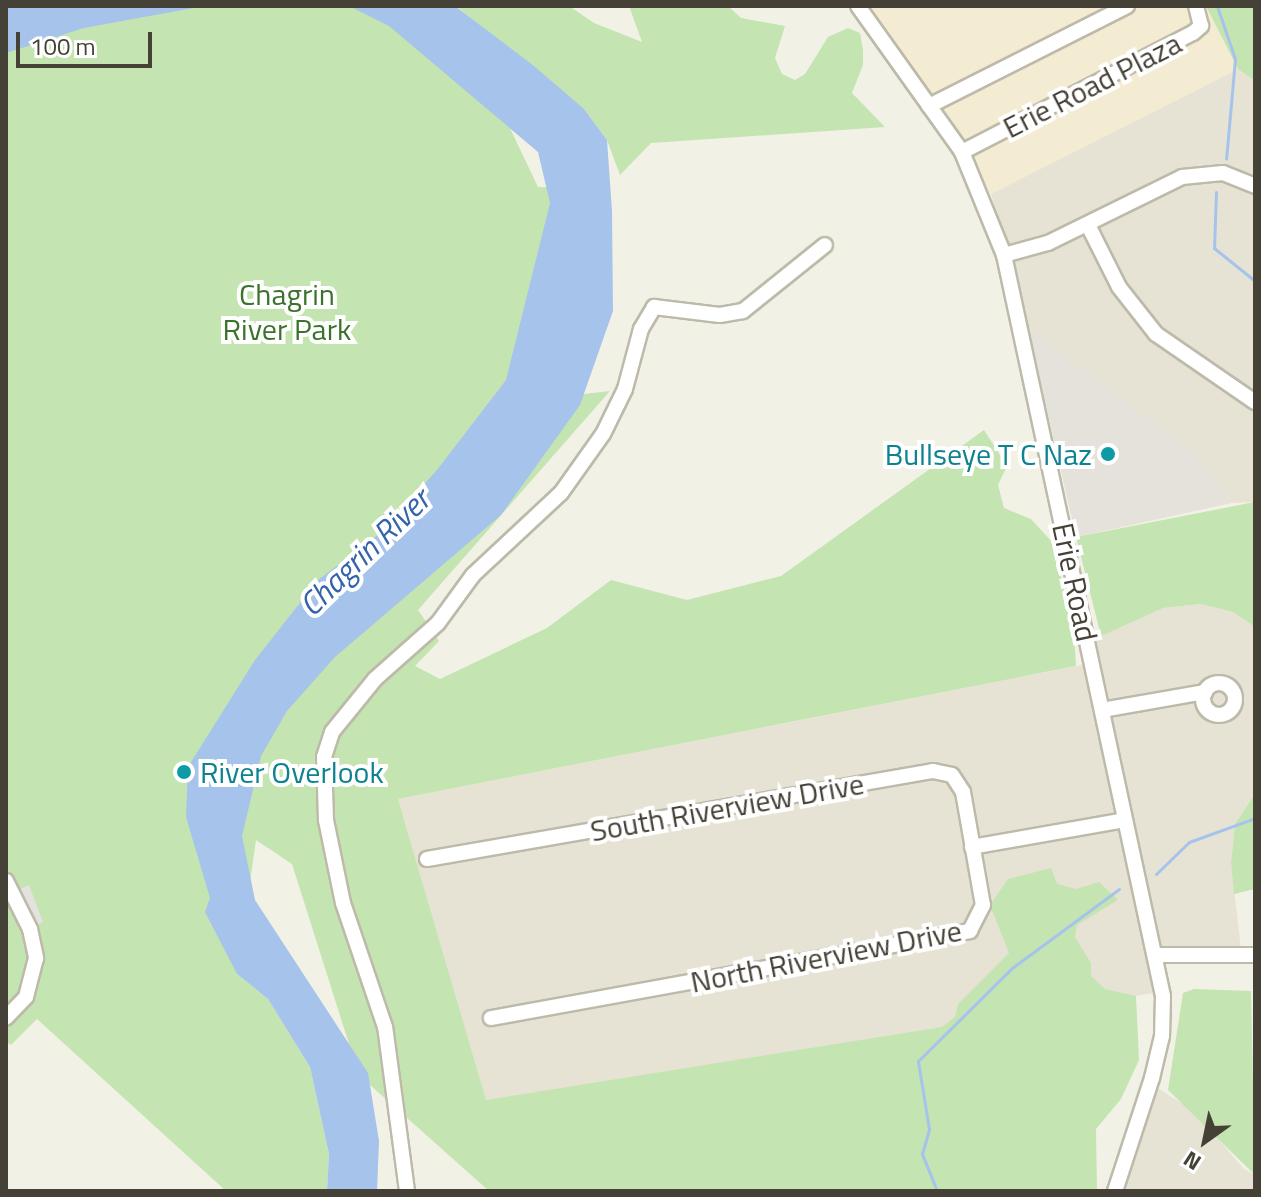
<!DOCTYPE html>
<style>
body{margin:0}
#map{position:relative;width:1261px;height:1197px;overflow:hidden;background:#f2f1e6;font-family:"Titillium Web",sans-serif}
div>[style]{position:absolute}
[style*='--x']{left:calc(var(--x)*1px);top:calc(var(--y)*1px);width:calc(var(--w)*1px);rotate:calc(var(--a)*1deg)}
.residential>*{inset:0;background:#e6e3d5}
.commercial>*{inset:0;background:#f3ebd2}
.industrial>*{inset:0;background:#e4e2db}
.green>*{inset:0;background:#c4e4b1}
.parking>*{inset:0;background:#e3e2de}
.water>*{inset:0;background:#a6c3ec}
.stream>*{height:3px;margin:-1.5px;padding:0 1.5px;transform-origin:1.5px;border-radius:1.5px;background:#a6c3ec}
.roads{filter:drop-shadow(2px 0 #bdbaa9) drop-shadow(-2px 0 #bdbaa9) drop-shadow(0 2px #bdbaa9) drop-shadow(0 -2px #bdbaa9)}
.minor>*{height:14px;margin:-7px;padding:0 7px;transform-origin:7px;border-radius:7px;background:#fff}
.minor>.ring{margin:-7px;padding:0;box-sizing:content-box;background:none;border:14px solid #fff;border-radius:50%}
.dots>*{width:22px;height:22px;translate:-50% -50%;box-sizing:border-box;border:4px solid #fff;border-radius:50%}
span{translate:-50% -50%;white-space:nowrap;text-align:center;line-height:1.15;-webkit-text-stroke:8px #fff;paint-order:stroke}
.street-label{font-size:30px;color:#454136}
.park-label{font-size:30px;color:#3b732c}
.culture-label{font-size:30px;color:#0d838f}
.right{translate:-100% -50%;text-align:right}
.left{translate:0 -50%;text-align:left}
.water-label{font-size:32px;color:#3564aa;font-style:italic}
.frame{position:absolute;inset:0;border:8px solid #454136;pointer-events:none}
.north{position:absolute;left:1165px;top:1101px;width:80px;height:80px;-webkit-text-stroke:6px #fff;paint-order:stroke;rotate:213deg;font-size:22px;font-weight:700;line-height:32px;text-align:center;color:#454136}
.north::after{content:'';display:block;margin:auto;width:28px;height:36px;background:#454136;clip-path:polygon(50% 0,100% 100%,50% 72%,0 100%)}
.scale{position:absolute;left:16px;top:32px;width:136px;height:36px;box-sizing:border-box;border:4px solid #454136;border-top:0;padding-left:10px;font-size:24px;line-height:28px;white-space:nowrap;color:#454136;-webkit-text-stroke:6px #fff;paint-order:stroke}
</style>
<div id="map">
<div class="residential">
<i style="clip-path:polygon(1238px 69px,1255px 81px,1255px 502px,1232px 503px,1194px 453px,1029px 330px,991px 194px)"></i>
<i style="clip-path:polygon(1202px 604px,1233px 612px,1255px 627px,1255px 794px,1235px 824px,1231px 863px,1241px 949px,1159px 951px,1089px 640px,1163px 608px)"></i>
<i style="clip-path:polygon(1092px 663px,1154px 993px,486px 1101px,398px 799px)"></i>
<i style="clip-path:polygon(1156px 1087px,1194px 1111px,1244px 1169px,1255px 1175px,1255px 1191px,1121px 1191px)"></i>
</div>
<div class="commercial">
<i style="clip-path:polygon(865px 6px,1206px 6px,1238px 69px,991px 194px)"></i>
</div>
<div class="industrial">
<i style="clip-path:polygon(1029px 330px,1194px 453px,1232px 503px,1076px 537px)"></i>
</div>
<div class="green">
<i style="clip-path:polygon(65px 6px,416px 6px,480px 65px,538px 187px,588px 189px,557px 397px,610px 391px,418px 610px,439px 641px,415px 666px,440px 679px,547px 628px,611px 580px,687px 600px,781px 576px,984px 430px,1007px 466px,998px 485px,1004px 508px,1031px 519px,1053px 543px,1074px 631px,1076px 666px,398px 799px,486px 1100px,942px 1027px,955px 1017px,958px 1004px,1009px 953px,990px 905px,1008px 879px,1051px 868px,1057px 884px,1076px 889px,1099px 882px,1118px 900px,1077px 925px,1075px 937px,1091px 963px,1091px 976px,1105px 989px,1136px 996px,1139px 1060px,1121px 1099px,1096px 1129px,1097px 1191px,489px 1191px,370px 1085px,349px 1044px,292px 864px,256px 840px,237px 974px,268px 999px,310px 1067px,329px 1154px,327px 1191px,226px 1191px,37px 1019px,11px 1045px,6px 1042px,6px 22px)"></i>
<i style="clip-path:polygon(456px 6px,569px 6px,594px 23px,642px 42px,629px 6px,728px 6px,741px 18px,785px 26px,775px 58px,782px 74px,795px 80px,805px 74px,828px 37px,848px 28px,860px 33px,863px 50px,863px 65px,852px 93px,885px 127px,651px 143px,620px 175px,607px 140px,584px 109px)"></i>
<i style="clip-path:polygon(1206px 6px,1255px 6px,1255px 81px,1238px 69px)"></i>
<i style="clip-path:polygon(1255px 502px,1255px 627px,1233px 612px,1201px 604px,1163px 608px,1101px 636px,1076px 537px)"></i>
<i style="clip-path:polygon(1255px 794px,1255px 889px,1234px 894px,1231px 863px,1235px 824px)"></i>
<i style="clip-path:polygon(1194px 989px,1251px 991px,1255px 1175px,1168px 1090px,1183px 993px)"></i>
</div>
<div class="parking">
<i style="clip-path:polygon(29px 885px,43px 922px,30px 929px,13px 892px)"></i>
</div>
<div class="water">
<i style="clip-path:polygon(6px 6px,204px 6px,84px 28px,6px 53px)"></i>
<i style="clip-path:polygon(349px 6px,455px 6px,534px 66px,584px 109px,607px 140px,612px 211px,613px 311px,580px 405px,501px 515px,335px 657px,287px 711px,261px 756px,242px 836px,255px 900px,368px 1073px,379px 1141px,377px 1191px,327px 1191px,329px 1154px,310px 1067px,268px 999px,237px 974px,205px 912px,210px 898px,186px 817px,188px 767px,255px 660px,318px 580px,379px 534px,437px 470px,506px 380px,550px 203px,538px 152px,389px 26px)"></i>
</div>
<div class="stream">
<i style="--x:1217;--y:6;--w:56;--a:71.2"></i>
<i style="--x:1235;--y:59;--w:100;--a:95.1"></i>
<i style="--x:1216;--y:192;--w:56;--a:92"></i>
<i style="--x:1214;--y:248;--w:53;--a:38.8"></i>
<i style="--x:1156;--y:874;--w:46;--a:-44.1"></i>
<i style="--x:1189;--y:842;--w:70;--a:-20"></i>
<i style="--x:937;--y:1191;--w:40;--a:-112"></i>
<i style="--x:922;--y:1154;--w:26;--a:-74"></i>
<i style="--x:929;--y:1129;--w:69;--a:-99.2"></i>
<i style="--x:918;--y:1061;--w:132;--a:-44.7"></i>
<i style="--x:1012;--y:968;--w:133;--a:-36.4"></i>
</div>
<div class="roads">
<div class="minor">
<i style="--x:858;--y:6;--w:179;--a:54.5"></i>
<i style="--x:962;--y:152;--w:111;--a:67.8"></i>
<i style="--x:1004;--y:255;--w:758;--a:77.89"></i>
<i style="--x:1163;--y:996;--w:40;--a:91.4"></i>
<i style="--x:1162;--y:1036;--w:43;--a:103.4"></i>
<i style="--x:1152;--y:1078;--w:119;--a:108.1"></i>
<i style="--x:929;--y:106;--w:222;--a:-26.8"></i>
<i style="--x:962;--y:152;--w:260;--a:-27.3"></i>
<i style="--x:1193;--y:33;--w:11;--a:-41"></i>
<i style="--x:1201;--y:26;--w:21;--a:-104"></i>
<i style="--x:1088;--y:225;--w:69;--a:63.4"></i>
<i style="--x:1119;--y:287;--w:60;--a:51.8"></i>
<i style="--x:1156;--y:334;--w:120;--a:34.5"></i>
<i style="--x:1004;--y:255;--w:46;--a:-15.3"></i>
<i style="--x:1048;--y:243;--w:149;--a:-26.2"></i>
<i style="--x:1182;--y:177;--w:41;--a:-5.6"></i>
<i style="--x:1223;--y:173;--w:35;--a:22"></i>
<i class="ring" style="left:1203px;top:683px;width:18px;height:18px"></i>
<i style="--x:1102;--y:710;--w:105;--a:-9.9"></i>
<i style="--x:972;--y:847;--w:155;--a:-10"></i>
<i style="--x:427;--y:859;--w:514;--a:-9.87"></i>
<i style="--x:933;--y:771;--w:19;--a:12"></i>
<i style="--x:952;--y:775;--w:20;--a:57"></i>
<i style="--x:963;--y:792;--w:115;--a:80"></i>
<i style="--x:983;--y:905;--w:29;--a:117"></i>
<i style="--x:970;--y:931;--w:487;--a:169.7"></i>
<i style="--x:6;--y:881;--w:54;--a:63.4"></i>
<i style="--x:30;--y:929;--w:30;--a:78"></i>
<i style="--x:36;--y:958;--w:40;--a:104.4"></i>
<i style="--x:26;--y:997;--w:29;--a:134"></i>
<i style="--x:1155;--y:955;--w:100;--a:0"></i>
<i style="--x:407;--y:1191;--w:165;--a:-97.6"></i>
<i style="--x:385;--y:1027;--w:131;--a:-108.7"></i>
<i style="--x:343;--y:903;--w:85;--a:-101.6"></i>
<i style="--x:326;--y:820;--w:63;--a:-91.8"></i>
<i style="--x:324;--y:757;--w:26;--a:-72"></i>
<i style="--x:332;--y:732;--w:68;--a:-50.9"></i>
<i style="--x:375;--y:679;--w:84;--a:-41.6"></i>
<i style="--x:438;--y:623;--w:59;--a:-53.9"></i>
<i style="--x:473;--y:575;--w:120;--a:-43"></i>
<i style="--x:561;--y:493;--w:72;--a:-54.6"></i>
<i style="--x:603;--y:434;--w:50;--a:-63.9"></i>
<i style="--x:625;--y:389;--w:62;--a:-75.1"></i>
<i style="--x:641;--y:329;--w:26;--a:-59"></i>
<i style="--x:654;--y:307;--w:66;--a:6.9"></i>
<i style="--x:720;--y:315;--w:23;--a:-10"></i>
<i style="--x:743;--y:311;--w:105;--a:-38.8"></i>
</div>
</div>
<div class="dots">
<i style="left:1108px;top:454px;background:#0f9aa8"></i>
<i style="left:184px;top:772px;background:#0f9aa8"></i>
</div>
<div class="street-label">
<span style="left:1092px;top:85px;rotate:-27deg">Erie Road Plaza</span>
<span style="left:1075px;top:582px;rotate:78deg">Erie Road</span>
<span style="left:727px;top:807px;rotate:-10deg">South Riverview Drive</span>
<span style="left:826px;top:956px;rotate:-11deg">North Riverview Drive</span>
</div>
<div class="park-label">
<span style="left:287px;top:311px">Chagrin<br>River Park</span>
</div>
<div class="culture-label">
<span class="right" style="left:1092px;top:454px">Bullseye T C Naz</span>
<span class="left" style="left:200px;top:772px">River Overlook</span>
</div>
<div class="water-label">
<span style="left:364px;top:552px;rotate:-44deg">Chagrin River</span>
</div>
<div class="frame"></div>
<div class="north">N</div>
<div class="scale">100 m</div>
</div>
